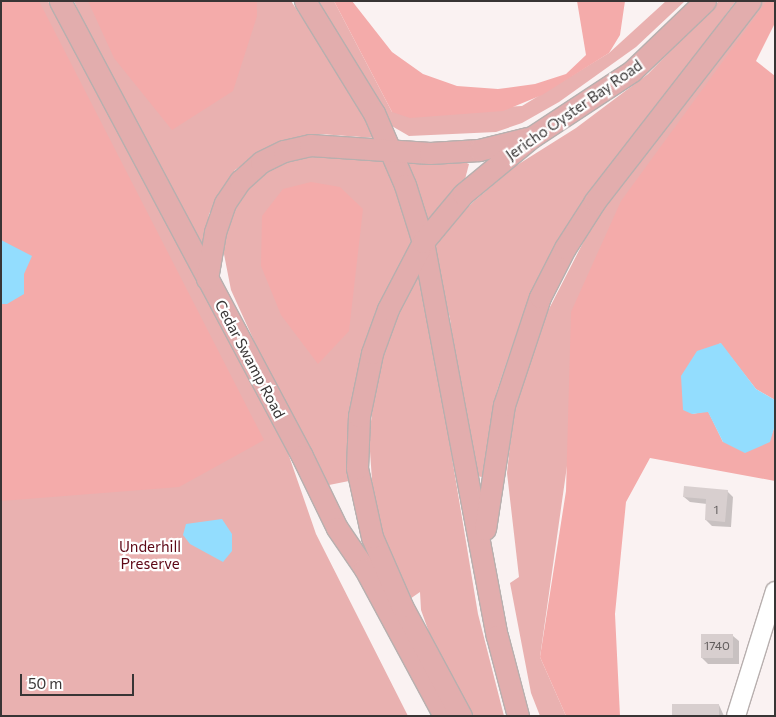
<!DOCTYPE html>
<style>
body{margin:0}
#map{position:relative;width:776px;height:717px;overflow:hidden;background:#faf2f2;font-family:Commissioner,sans-serif}
div>[style]{position:absolute}
[style*='--x']{left:calc(var(--x)*1px);top:calc(var(--y)*1px);width:calc(var(--w)*1px);rotate:calc(var(--a)*1deg)}
.green>*{inset:0;background:#e9b1b0}
.forest>*{inset:0;background:#f4abaa}
.water>*{inset:0;background:#93ddfe}
.shadow>*{inset:0;background:#0003}
.building>*{inset:0;background:#d8cfcf}
.roads{filter:drop-shadow(1px 0 #b7afae) drop-shadow(-1px 0 #b7afae) drop-shadow(0 1px #b7afae) drop-shadow(0 -1px #b7afae)}
.minor>*{height:18px;margin:-9px;padding:0 9px;transform-origin:9px;border-radius:9px;background:#fff}
.major>*{height:21px;margin:-10.5px;padding:0 10.5px;transform-origin:10.5px;border-radius:10.5px;background:#e2adad}
span{translate:-50% -50%;white-space:nowrap;text-align:center;line-height:1.15;-webkit-text-stroke:4.5px #fff;paint-order:stroke}
.number-label{font-size:12px;color:#605c5c}
.number-label span{-webkit-text-stroke-width:0}
.street-label{font-size:15px;color:#383535}
.park-label{font-size:15px;color:#5e0816}
.frame{position:absolute;inset:0;border:2px solid #383535;pointer-events:none}
.scale{position:absolute;left:20px;top:674px;width:114px;height:22px;box-sizing:border-box;border:2px solid #383535;border-top:0;padding-left:6px;font-size:15px;line-height:18px;white-space:nowrap;color:#383535;-webkit-text-stroke:4px #fff;paint-order:stroke}
</style>
<div id="map">
<div class="green">
<i style="clip-path:polygon(6px 1px,48px 1px,288px 453px,316px 534px,408px 716px,1px 716px,1px 3px)"></i>
<i style="clip-path:polygon(74px 1px,291px 1px,340px 75px,375px 138px,320px 134px,274px 144px,235px 170px,209px 214px,206px 247px,201px 247px,98px 56px)"></i>
<i style="clip-path:polygon(309px 1px,334px 1px,392px 112px,522px 106px,609px 53px,666px 1px,685px 1px,636px 47px,559px 102px,522px 123px,496px 132px,409px 136px,385px 122px)"></i>
<i style="clip-path:polygon(719px 1px,736px 1px,558px 239px,522px 317px,497px 391px,482px 477px,476px 476px,462px 408px,450px 319px,432px 245px,473px 202px,514px 167px,576px 128px,648px 74px)"></i>
<i style="clip-path:polygon(758px 1px,769px 1px,567px 466px,540px 657px,566px 716px,540px 716px,531px 693px,510px 583px,519px 577px,507px 473px,513px 415px,533px 340px,605px 200px)"></i>
<i style="clip-path:polygon(317px 153px,385px 158px,414px 243px,376px 311px,358px 371px,349px 481px,329px 485px,269px 374px,231px 290px,223px 249px,230px 211px,253px 179px,284px 158px)"></i>
<i style="clip-path:polygon(406px 160px,460px 160px,469px 164px,463px 187px,427px 224px)"></i>
<i style="clip-path:polygon(415px 274px,422px 277px,478px 614px,504px 716px,470px 716px,440px 663px,421px 610px,420px 592px,407px 601px,390px 566px,374px 509px,369px 437px,378px 366px,397px 312px)"></i>
</div>
<div class="forest">
<i style="clip-path:polygon(1px 1px,39px 1px,264px 440px,179px 487px,1px 501px,1px 304px,7px 304px,24px 294px,24px 274px,32px 256px,1px 240px)"></i>
<i style="clip-path:polygon(88px 1px,257px 1px,257px 16px,233px 91px,172px 130px,114px 58px)"></i>
<i style="clip-path:polygon(334px 1px,352px 1px,392px 52px,423px 74px,457px 86px,498px 89px,535px 84px,566px 74px,586px 55px,577px 1px,625px 1px,620px 35px,609px 53px,542px 95px,503px 111px,410px 118px,392px 112px)"></i>
<i style="clip-path:polygon(767px 1px,775px 1px,775px 23px,756px 61px,775px 76px,775px 400px,756px 389px,720px 343px,692px 414px,708px 411px,723px 442px,769px 442px,775px 425px,775px 481px,650px 458px,626px 502px,615px 614px,620px 716px,566px 716px,540px 657px,566px 491px,571px 312px,621px 201px)"></i>
<i style="clip-path:polygon(311px 182px,340px 187px,363px 209px,349px 331px,318px 364px,281px 315px,261px 266px,262px 216px,283px 189px)"></i>
</div>
<div class="water">
<i style="clip-path:polygon(1px 240px,32px 256px,24px 274px,24px 294px,7px 304px,1px 304px)"></i>
<i style="clip-path:polygon(721px 343px,756px 389px,775px 400px,775px 425px,770px 442px,745px 453px,723px 442px,708px 412px,692px 414px,683px 410px,681px 376px,697px 351px)"></i>
<i style="clip-path:polygon(222px 519px,232px 534px,232px 551px,223px 562px,190px 544px,183px 535px,186px 524px)"></i>
</div>
<div class="shadow">
<i style="clip-path:polygon(727px 491px,733px 497px,731px 527px,712px 526px,706px 520px,707px 504px,690px 502px,684px 497px)"></i>
<i style="clip-path:polygon(733px 636px,739px 641px,739px 664px,708px 664px,702px 658px)"></i>
<i style="clip-path:polygon(719px 705px,724px 716px,673px 716px)"></i>
</div>
<div class="building">
<i style="clip-path:polygon(684px 486px,728px 490px,725px 522px,705px 520px,706px 499px,683px 497px)"></i>
<i style="clip-path:polygon(701px 634px,733px 634px,733px 658px,701px 658px)"></i>
<i style="clip-path:polygon(672px 704px,719px 704px,719px 716px,672px 716px)"></i>
</div>
<div class="roads">
<div class="minor">
<i style="--x:736;--y:716;--w:131;--a:-72.7"></i>
</div>
<div class="major">
<i style="--x:60;--y:1;--w:515;--a:61.99"></i>
<i style="--x:302;--y:456;--w:80;--a:64.1"></i>
<i style="--x:337;--y:528;--w:50;--a:55.7"></i>
<i style="--x:365;--y:569;--w:167;--a:61.7"></i>
<i style="--x:305;--y:1;--w:132;--a:58.4"></i>
<i style="--x:374;--y:113;--w:78;--a:66.7"></i>
<i style="--x:405;--y:185;--w:60;--a:72.5"></i>
<i style="--x:423;--y:242;--w:401;--a:79.4"></i>
<i style="--x:497;--y:636;--w:83;--a:75.3"></i>
<i style="--x:207;--y:279;--w:48;--a:-80.3"></i>
<i style="--x:215;--y:232;--w:31;--a:-71"></i>
<i style="--x:225;--y:203;--w:27;--a:-56"></i>
<i style="--x:240;--y:181;--w:28;--a:-42"></i>
<i style="--x:261;--y:162;--w:25;--a:-26"></i>
<i style="--x:284;--y:151;--w:27;--a:-13"></i>
<i style="--x:310;--y:145;--w:120;--a:3.8"></i>
<i style="--x:430;--y:153;--w:49;--a:-3.5"></i>
<i style="--x:479;--y:150;--w:49;--a:-14"></i>
<i style="--x:485;--y:529;--w:125;--a:-81.3"></i>
<i style="--x:504;--y:405;--w:114;--a:-71.6"></i>
<i style="--x:540;--y:297;--w:55;--a:-63"></i>
<i style="--x:565;--y:248;--w:56;--a:-57.4"></i>
<i style="--x:595;--y:201;--w:253;--a:-52.2"></i>
<i style="--x:461;--y:716;--w:125;--a:-118.2"></i>
<i style="--x:402;--y:606;--w:75;--a:-113.5"></i>
<i style="--x:372;--y:537;--w:71;--a:-102.3"></i>
<i style="--x:357;--y:468;--w:52;--a:-87.8"></i>
<i style="--x:359;--y:416;--w:64;--a:-78.3"></i>
<i style="--x:372;--y:353;--w:47;--a:-70"></i>
<i style="--x:388;--y:309;--w:76;--a:-62.4"></i>
<i style="--x:423;--y:242;--w:62;--a:-50.2"></i>
<i style="--x:463;--y:194;--w:89;--a:-39.6"></i>
<i style="--x:532;--y:137;--w:120;--a:-33.4"></i>
<i style="--x:632;--y:71;--w:101;--a:-43.8"></i>
</div>
</div>
<div class="number-label">
<span style="left:716px;top:510px">1</span>
<span style="left:717px;top:646px">1740</span>
</div>
<div class="street-label">
<span style="left:574px;top:110px;rotate:-35deg">Jericho Oyster Bay Road</span>
<span style="left:250px;top:359px;rotate:62deg">Cedar Swamp Road</span>
</div>
<div class="park-label">
<span style="left:150px;top:555px">Underhill<br>Preserve</span>
</div>
<div class="frame"></div>
<div class="scale">50 m</div>
</div>
